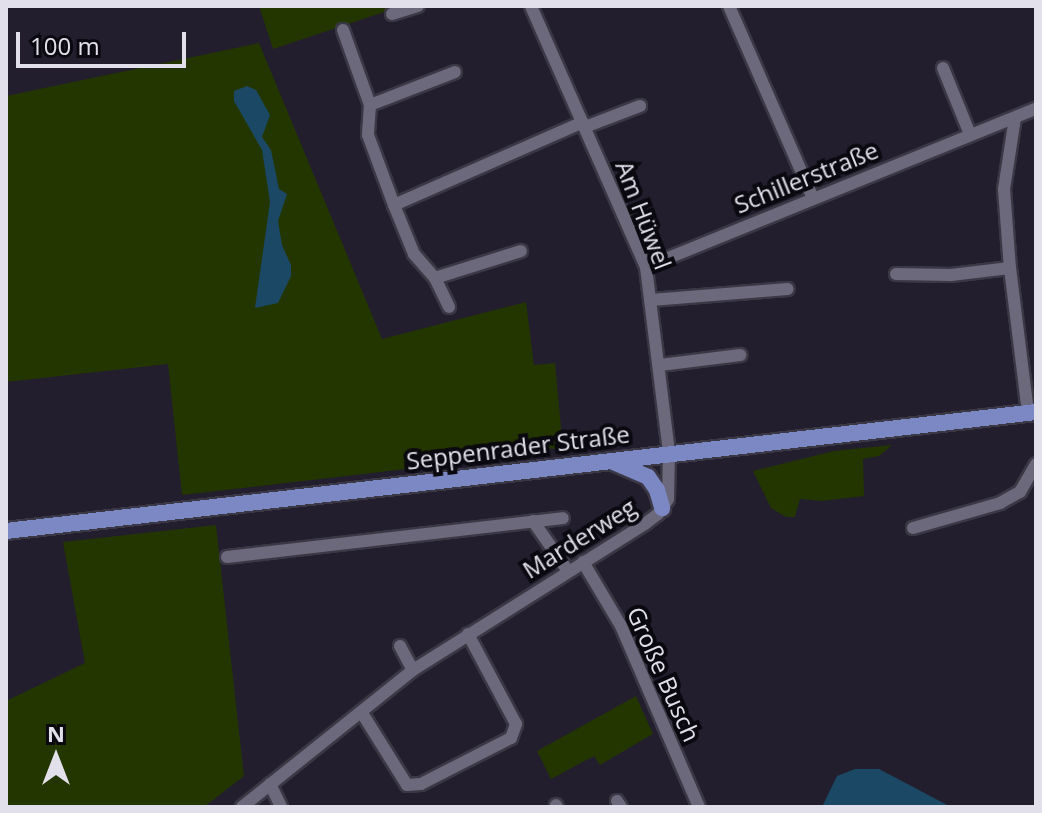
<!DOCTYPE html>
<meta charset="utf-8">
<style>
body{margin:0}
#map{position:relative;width:1042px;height:813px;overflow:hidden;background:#221e2e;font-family:"Open Sans",sans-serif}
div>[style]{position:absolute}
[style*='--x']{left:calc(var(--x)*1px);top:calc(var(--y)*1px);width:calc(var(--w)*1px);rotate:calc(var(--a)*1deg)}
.green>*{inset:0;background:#243600}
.water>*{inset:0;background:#1b4965}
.roads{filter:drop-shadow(2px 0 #3b3845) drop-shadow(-2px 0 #3b3845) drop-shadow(0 2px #3b3845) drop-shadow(0 -2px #3b3845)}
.minor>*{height:12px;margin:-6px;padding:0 6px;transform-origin:6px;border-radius:6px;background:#6d697c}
.major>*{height:16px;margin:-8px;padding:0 8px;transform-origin:8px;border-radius:8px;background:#7b88c4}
span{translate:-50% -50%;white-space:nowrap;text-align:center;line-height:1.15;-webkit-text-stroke:8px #0b0910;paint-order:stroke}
.street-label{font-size:24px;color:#e2e0ea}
.frame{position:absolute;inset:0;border:8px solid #e2e0ea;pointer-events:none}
.north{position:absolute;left:16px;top:717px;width:80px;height:80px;-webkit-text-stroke:6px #0b0910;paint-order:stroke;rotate:0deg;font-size:22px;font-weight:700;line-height:32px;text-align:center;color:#e2e0ea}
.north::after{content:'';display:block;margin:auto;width:28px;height:36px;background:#e2e0ea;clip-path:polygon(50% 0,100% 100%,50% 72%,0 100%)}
.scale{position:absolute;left:16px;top:32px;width:170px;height:36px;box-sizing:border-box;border:4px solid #e2e0ea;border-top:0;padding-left:10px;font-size:24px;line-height:28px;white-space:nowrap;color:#e2e0ea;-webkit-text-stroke:6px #0b0910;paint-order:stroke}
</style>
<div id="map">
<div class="green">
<i style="clip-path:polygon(259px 6px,402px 6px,273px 49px)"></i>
<i style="clip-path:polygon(259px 43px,382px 339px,526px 302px,534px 365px,555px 363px,563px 449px,538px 448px,406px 469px,182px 495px,168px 364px,6px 382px,6px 96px)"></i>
<i style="clip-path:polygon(892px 445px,879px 456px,863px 459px,864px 496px,822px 501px,800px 499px,795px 517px,786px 517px,771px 508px,753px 471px,834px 451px)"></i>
<i style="clip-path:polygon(216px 525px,244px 776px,204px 807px,6px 807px,6px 701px,85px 663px,63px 542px)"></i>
<i style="clip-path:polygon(636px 696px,653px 734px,600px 765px,594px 756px,551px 779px,537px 751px)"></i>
</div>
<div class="water">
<i style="clip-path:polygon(247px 86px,256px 90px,270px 115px,262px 137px,271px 150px,279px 189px,287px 194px,278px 221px,282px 245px,291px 265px,291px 276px,278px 303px,255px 308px,270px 202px,262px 150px,234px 101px,234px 91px)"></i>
<i style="clip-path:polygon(855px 769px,879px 769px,951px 807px,822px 807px,837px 776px)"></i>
</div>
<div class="roads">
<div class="minor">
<i style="--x:729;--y:6;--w:210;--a:66.4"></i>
<i style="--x:392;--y:14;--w:27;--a:-17"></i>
<i style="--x:343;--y:30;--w:80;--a:70.2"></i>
<i style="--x:370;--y:105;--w:30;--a:94"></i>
<i style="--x:368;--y:135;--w:75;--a:69.6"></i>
<i style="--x:394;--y:205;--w:53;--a:67.8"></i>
<i style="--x:414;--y:254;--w:32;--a:49"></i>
<i style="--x:435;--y:278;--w:32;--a:64"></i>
<i style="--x:943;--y:68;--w:71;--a:67.8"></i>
<i style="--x:370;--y:105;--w:91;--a:-21.2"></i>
<i style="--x:1015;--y:118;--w:72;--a:98.8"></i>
<i style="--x:1004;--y:189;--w:79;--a:85.7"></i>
<i style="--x:1010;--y:268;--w:146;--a:82.9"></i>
<i style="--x:585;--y:127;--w:59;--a:-20.9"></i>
<i style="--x:394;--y:205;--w:206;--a:-23.7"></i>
<i style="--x:646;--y:267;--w:421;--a:-22.1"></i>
<i style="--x:896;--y:274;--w:55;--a:1"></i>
<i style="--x:951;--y:275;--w:59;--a:-6.8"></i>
<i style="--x:435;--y:278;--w:90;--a:-17.4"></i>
<i style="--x:651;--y:300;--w:137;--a:-4.6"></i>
<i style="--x:660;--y:365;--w:81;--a:-7.1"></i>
<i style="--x:533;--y:521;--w:61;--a:55"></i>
<i style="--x:913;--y:528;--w:91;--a:-16"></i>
<i style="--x:1000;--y:503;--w:23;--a:-29"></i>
<i style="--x:1020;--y:492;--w:32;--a:-60"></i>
<i style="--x:227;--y:557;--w:338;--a:-6.6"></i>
<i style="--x:583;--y:562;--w:74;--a:59.3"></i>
<i style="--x:621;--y:626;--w:197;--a:66.7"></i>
<i style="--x:400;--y:646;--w:27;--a:62"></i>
<i style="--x:362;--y:713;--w:85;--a:58"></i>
<i style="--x:407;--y:785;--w:14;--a:-4"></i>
<i style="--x:421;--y:784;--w:101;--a:-27.1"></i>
<i style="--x:511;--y:738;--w:15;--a:-70"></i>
<i style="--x:516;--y:724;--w:102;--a:-118.1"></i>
<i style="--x:270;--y:784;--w:25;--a:64"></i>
<i style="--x:617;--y:801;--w:7;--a:56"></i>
<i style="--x:556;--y:805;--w:2;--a:63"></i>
<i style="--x:242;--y:807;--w:219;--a:-38.7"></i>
<i style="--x:413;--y:670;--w:275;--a:-32.2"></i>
<i style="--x:646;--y:523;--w:15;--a:-37"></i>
<i style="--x:658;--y:514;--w:18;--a:-56"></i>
<i style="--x:668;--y:499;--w:47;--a:-88.8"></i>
<i style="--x:669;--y:452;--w:186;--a:-97.1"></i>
<i style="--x:646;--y:267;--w:285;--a:-113.8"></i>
</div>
<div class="major">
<i style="--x:613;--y:462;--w:38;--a:23"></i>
<i style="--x:648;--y:477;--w:16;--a:55"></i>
<i style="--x:657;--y:490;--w:19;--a:74"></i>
<i style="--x:6;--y:531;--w:1037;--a:-6.59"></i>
</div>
</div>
<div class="street-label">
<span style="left:806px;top:177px;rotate:-22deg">Schillerstraße</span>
<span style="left:644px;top:215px;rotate:69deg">Am Hüwel</span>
<span style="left:518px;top:447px;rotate:-7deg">Seppenrader Straße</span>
<span style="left:579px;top:538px;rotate:-32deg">Marderweg</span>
<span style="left:664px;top:674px;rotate:66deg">Große Busch</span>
</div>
<div class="frame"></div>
<div class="north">N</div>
<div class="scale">100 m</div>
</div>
